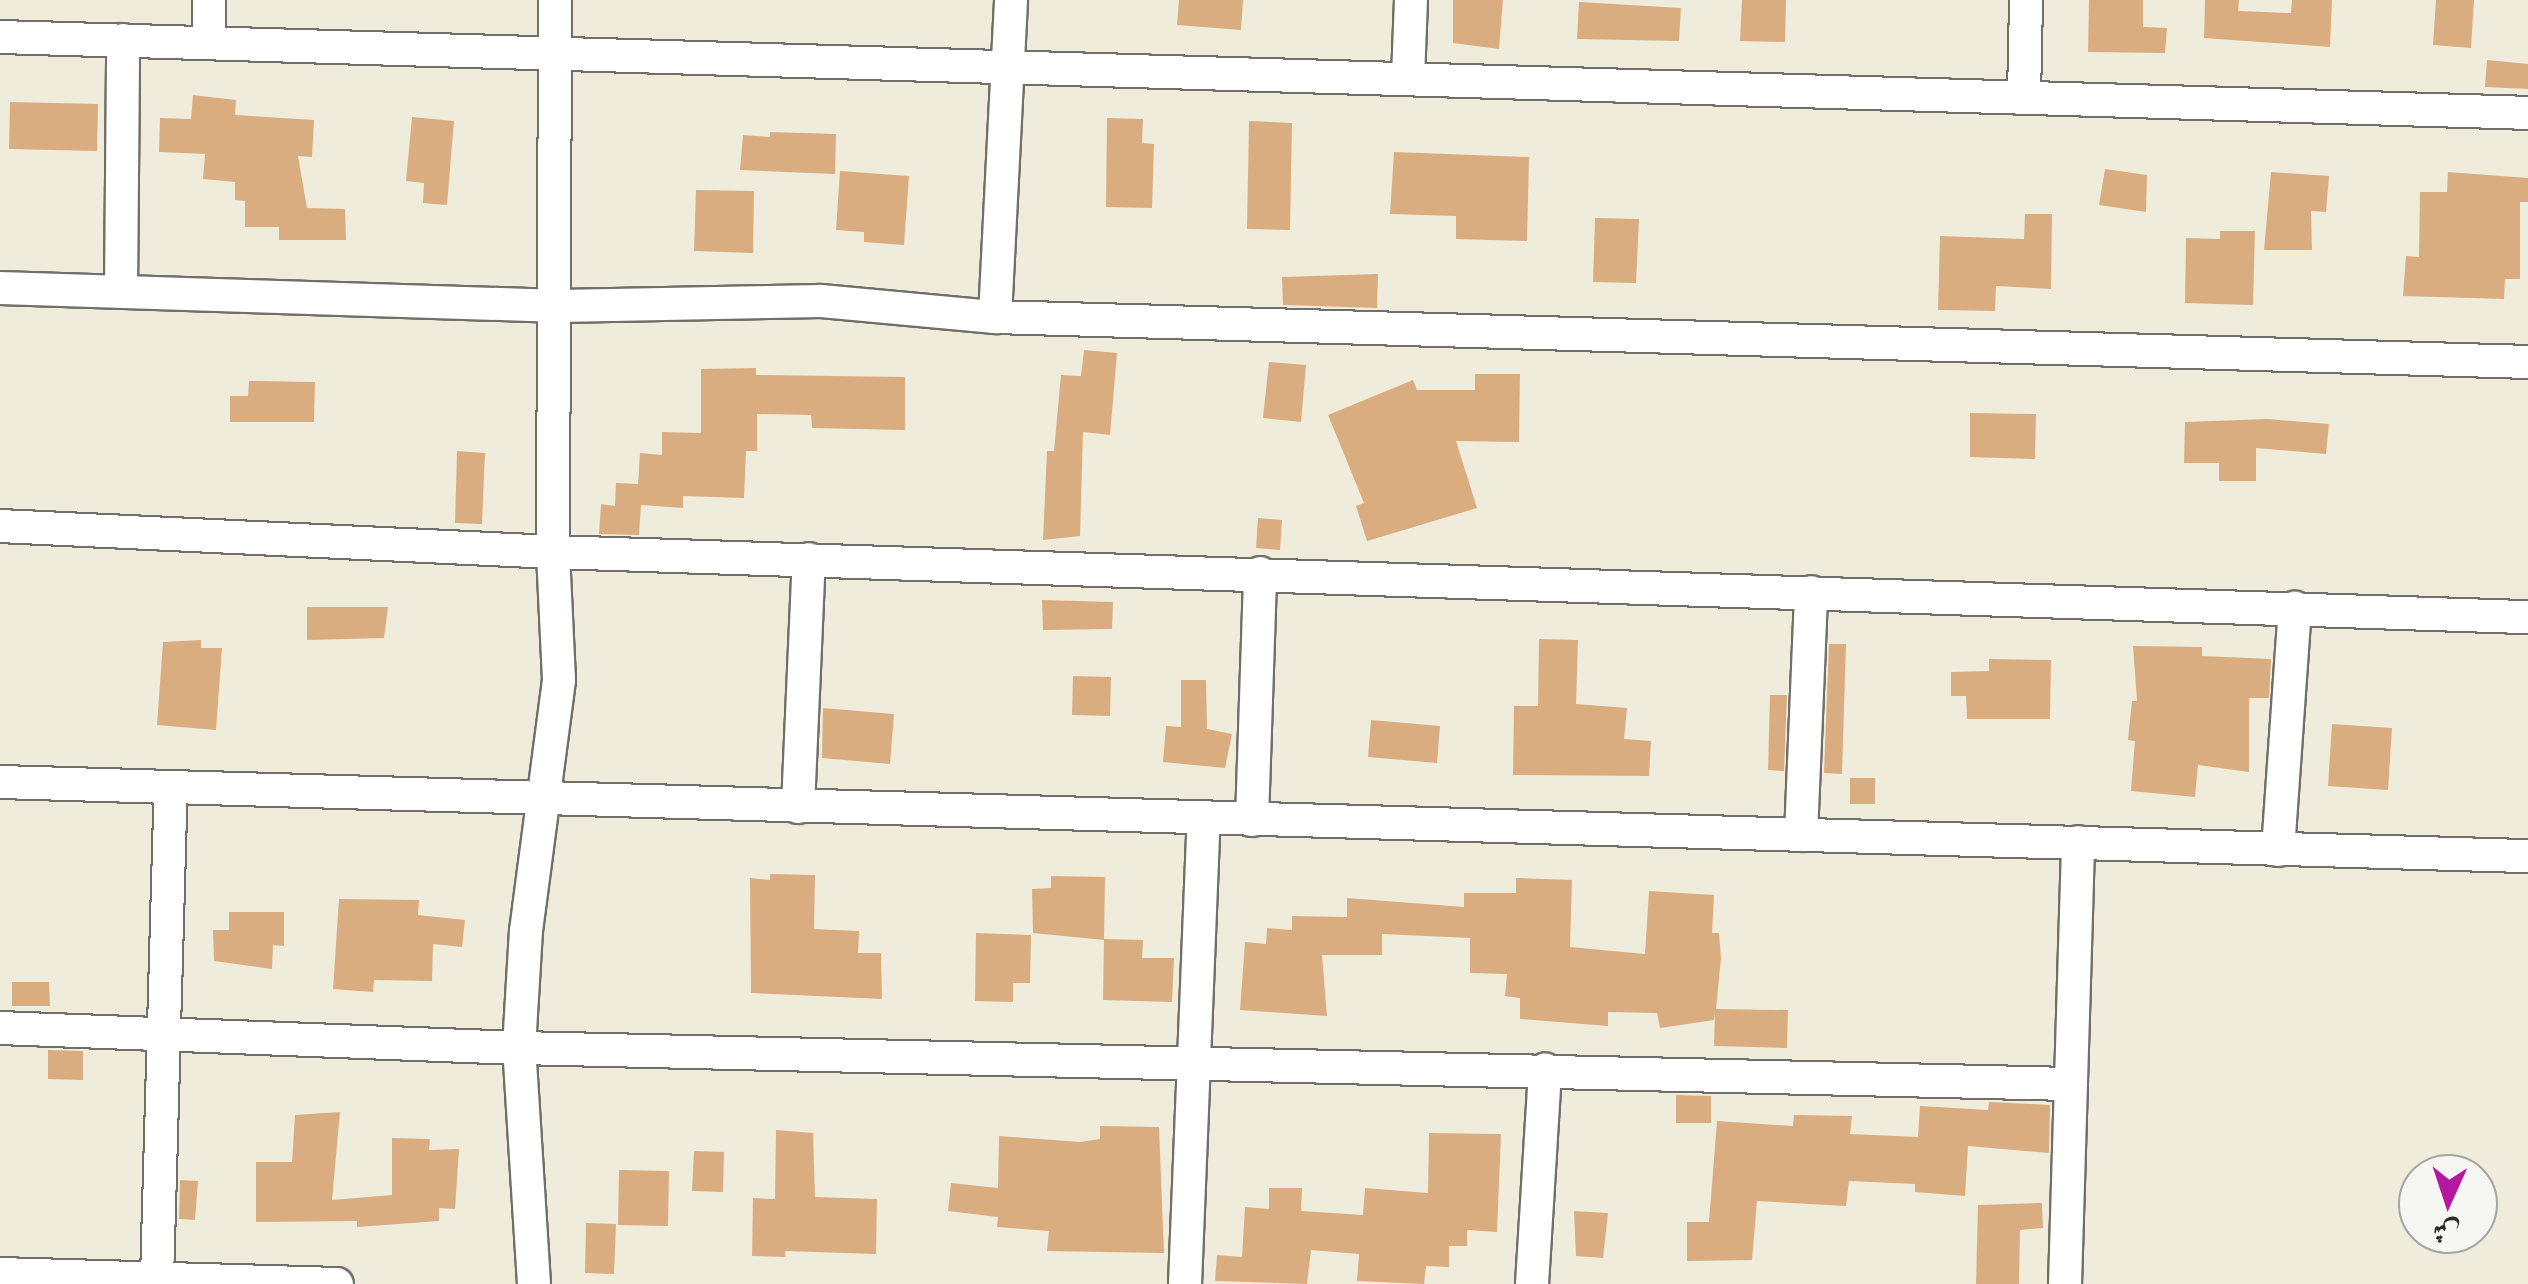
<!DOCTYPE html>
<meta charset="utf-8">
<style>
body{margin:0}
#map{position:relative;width:2528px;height:1284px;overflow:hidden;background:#f0ecdb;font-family:Cardo,Amiri,serif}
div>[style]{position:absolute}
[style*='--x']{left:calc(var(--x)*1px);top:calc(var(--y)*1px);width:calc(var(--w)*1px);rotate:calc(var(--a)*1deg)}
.building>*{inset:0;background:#daad80}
.roads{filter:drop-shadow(2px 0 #706f69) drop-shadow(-2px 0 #706f69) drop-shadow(0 2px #706f69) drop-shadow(0 -2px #706f69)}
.minor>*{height:32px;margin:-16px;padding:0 16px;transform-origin:16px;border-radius:16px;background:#fff}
span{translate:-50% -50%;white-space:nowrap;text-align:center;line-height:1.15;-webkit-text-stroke:9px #f6f6f2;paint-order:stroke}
.north{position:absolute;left:2398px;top:1154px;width:100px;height:100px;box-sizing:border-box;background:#f6f6f2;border:2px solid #a5a5a2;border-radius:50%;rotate:183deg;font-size:28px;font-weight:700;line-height:40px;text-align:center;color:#2b2b2b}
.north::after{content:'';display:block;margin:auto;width:35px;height:45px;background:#b5179e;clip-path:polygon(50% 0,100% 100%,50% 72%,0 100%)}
</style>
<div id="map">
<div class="building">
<i style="clip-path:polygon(1179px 0,1243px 0,1241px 30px,1177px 25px)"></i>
<i style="clip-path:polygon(1453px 0,1503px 0,1499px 49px,1453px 43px)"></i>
<i style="clip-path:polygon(1742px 0,1786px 0,1785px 42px,1740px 41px)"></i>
<i style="clip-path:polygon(2089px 0,2143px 0,2143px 27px,2167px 28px,2165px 53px,2088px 52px)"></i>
<i style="clip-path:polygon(2205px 0,2239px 0,2238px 11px,2291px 13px,2292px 0,2332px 0,2330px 47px,2204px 38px)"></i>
<i style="clip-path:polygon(2436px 0,2474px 0,2471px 48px,2433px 45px)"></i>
<i style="clip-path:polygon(1579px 2px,1681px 8px,1679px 41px,1577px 39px)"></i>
<i style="clip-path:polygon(2487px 60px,2528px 64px,2528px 89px,2485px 87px)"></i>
<i style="clip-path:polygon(193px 95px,236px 100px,235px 115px,314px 120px,312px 157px,298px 156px,307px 208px,345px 209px,346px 240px,279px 240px,279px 227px,245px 227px,245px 201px,235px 200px,235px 182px,203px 179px,205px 154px,159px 152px,160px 118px,191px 119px)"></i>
<i style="clip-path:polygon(10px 102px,98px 104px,97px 151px,9px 149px)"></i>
<i style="clip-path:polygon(412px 117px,454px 121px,447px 205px,423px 203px,424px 183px,406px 181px)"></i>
<i style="clip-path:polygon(1107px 118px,1143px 119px,1142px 143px,1154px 144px,1152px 208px,1106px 207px)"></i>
<i style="clip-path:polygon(1249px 121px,1292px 123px,1290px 230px,1247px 229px)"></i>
<i style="clip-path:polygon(770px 132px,836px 134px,835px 174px,740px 170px,743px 135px,770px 137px)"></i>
<i style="clip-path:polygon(1394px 152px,1529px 157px,1527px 241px,1456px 239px,1456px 216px,1390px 214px)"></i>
<i style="clip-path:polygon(2105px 169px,2147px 175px,2146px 212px,2099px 205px)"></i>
<i style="clip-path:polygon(840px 171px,909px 176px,904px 245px,864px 242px,864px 232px,836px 230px)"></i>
<i style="clip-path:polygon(2271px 172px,2329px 176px,2326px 212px,2311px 211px,2312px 250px,2264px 250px)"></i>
<i style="clip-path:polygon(2448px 172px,2528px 178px,2528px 202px,2520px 202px,2520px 279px,2505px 279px,2504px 299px,2403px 296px,2406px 256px,2419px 257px,2420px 192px,2447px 192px)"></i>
<i style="clip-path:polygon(696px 190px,754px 191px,753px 253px,694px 251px)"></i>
<i style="clip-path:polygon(2025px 214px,2052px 214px,2051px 289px,1996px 286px,1995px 311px,1938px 310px,1940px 236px,2024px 239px)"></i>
<i style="clip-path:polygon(1595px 218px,1639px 219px,1636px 283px,1593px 282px)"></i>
<i style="clip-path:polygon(2220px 231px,2255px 231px,2253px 305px,2185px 303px,2186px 238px,2220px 239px)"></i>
<i style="clip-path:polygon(1378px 274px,1377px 308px,1283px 305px,1282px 277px)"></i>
<i style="clip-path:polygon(1084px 350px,1117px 353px,1110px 435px,1083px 432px,1080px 536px,1043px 540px,1047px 451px,1054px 451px,1061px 375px,1081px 376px)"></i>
<i style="clip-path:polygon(1269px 362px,1306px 365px,1301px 422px,1263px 418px)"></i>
<i style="clip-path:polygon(756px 368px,756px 375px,905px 377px,905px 430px,812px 428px,811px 415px,757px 414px,757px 451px,746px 451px,744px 498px,683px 496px,683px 508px,641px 505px,639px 535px,599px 534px,601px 504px,615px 506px,616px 483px,638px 484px,640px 453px,662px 455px,662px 432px,701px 433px,701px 369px)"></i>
<i style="clip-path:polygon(1475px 374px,1520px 374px,1519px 442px,1456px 441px,1477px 508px,1367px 541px,1356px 506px,1364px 503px,1328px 415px,1413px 380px,1417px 390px,1475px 390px)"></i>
<i style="clip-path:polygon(249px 381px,315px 382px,314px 422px,230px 422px,230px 396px,248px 396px)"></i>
<i style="clip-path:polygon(1970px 413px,2036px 414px,2035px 459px,1970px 457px)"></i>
<i style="clip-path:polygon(2268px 419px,2329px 424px,2326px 454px,2256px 448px,2256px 481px,2219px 481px,2219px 463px,2184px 463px,2185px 422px)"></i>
<i style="clip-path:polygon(457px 451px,485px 453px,482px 524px,455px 523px)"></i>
<i style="clip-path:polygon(1258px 518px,1282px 520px,1280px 550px,1256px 548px)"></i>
<i style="clip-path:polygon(1042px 600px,1113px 602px,1112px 629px,1043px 630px)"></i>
<i style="clip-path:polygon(307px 607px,388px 607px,384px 638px,307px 640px)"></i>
<i style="clip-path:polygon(1539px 639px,1578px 640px,1576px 704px,1627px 708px,1624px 739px,1651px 741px,1649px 776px,1513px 775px,1514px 706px,1538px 706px)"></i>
<i style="clip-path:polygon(201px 640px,201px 648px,222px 648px,216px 730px,157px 725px,163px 642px)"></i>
<i style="clip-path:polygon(1829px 644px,1846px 644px,1842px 774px,1824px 773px)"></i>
<i style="clip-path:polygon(2133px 646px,2202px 647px,2202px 656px,2271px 659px,2269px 698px,2249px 698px,2249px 772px,2198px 765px,2195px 797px,2131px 791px,2135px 741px,2128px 740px,2132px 701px,2137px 701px)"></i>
<i style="clip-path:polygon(1989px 659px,2051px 660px,2050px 719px,1967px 719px,1966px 696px,1951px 696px,1951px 672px,1989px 671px)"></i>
<i style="clip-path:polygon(1073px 676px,1111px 677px,1110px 716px,1072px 715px)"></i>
<i style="clip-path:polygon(1181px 680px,1206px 680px,1207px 729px,1232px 734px,1225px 768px,1163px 762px,1166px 726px,1181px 727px)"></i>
<i style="clip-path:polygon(1770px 695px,1787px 695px,1784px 771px,1768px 770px)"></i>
<i style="clip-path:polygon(823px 708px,894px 714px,890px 764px,822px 758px)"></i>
<i style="clip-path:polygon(1371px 720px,1440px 726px,1437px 763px,1368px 757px)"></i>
<i style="clip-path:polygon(2332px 724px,2392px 728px,2388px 790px,2328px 786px)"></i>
<i style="clip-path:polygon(1850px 778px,1875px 778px,1875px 804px,1850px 804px)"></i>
<i style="clip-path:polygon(770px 874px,815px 875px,814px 929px,859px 931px,858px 953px,881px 953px,882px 999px,751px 993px,750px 878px,770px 880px)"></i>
<i style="clip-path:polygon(1051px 876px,1105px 877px,1104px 940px,1033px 933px,1032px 889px,1051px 888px)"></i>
<i style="clip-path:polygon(1516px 878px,1572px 880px,1570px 947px,1645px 954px,1649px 891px,1714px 895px,1712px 933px,1719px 933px,1721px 958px,1716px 1009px,1788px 1010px,1787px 1048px,1714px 1046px,1715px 1012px,1714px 1020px,1660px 1028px,1657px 1013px,1608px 1012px,1608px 1026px,1520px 1019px,1520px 998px,1505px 996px,1507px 974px,1470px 973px,1470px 938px,1382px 934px,1382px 955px,1322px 955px,1327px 1016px,1240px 1010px,1245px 942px,1266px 944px,1267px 928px,1292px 930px,1292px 916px,1347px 917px,1347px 898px,1464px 907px,1464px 893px,1516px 893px)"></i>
<i style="clip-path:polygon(339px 899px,419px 900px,418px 915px,465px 920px,462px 947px,433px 944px,432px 981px,374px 980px,373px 992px,333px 989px)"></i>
<i style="clip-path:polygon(229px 912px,284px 912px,284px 946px,273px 945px,272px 969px,214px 961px,213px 930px,229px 930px)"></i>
<i style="clip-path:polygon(976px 933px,1031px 935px,1030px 983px,1013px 983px,1013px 1002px,975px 1001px)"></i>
<i style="clip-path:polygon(1104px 939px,1143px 940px,1142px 958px,1174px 958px,1172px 1002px,1103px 1000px)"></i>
<i style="clip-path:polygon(12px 982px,49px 982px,50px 1006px,12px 1006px)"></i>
<i style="clip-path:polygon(48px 1050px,83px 1051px,83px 1080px,48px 1079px)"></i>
<i style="clip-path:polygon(1676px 1095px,1711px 1096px,1711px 1123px,1676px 1123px)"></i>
<i style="clip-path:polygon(1989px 1102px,2050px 1105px,2049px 1153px,1968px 1146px,1965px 1196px,1915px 1192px,1915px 1184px,1849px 1181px,1846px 1206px,1757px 1201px,1752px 1260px,1687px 1261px,1687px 1222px,1709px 1222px,1717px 1121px,1793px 1126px,1794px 1115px,1852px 1116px,1850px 1134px,1918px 1137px,1920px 1106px,1988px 1110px)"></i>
<i style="clip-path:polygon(340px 1112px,332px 1200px,392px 1195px,392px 1138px,430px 1139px,429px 1150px,459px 1149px,455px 1209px,439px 1208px,439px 1221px,357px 1227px,357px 1221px,256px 1222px,256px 1162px,292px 1162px,295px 1115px)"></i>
<i style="clip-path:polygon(1100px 1126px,1159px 1127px,1164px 1253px,1047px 1251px,1049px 1231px,997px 1227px,998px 1217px,948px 1211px,951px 1183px,998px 1188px,999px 1136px,1080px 1142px,1100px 1139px)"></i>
<i style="clip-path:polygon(776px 1130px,813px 1133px,815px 1197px,877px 1199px,876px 1254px,785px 1251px,785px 1257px,752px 1256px,753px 1198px,775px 1199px)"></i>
<i style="clip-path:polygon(1429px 1133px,1501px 1134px,1497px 1232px,1467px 1230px,1467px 1246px,1449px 1246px,1449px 1267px,1426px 1266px,1424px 1284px,1357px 1281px,1359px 1254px,1311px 1250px,1307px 1284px,1215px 1281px,1217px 1255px,1242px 1257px,1245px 1207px,1269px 1209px,1269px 1188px,1302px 1188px,1301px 1211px,1363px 1215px,1365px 1188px,1428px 1193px)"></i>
<i style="clip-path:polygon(694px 1151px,724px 1152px,723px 1192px,692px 1191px)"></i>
<i style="clip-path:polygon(619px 1170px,669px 1171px,668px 1226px,618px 1225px)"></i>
<i style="clip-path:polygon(180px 1180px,198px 1181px,195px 1220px,179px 1219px)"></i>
<i style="clip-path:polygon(2042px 1203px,2043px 1228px,2020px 1230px,2019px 1284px,1976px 1284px,1978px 1205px)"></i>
<i style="clip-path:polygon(1574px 1211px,1608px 1213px,1603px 1258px,1576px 1256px)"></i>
<i style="clip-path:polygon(586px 1223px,616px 1224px,614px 1274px,585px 1273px)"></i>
</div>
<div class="roads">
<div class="minor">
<i style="--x:0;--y:37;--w:2529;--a:1.72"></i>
<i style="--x:209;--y:43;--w:43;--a:-90"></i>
<i style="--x:1408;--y:78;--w:78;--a:-87.8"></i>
<i style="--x:2024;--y:97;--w:97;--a:-88.8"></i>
<i style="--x:0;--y:288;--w:559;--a:1.84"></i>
<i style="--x:559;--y:306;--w:262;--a:-1.1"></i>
<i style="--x:821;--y:301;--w:175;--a:5.3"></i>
<i style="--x:995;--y:317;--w:1534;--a:1.68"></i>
<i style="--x:121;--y:291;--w:251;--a:-89.5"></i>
<i style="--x:995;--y:317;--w:317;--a:-87.1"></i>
<i style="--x:0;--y:526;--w:554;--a:2.69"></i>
<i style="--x:553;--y:552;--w:1976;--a:1.89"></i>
<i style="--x:0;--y:782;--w:2529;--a:1.68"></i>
<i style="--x:798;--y:807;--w:248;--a:-87.5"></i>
<i style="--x:1252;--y:820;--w:247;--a:-88.1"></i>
<i style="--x:1801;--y:835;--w:243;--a:-87.6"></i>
<i style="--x:2278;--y:850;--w:243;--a:-86"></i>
<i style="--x:0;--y:1028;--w:519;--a:2.21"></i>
<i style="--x:519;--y:1048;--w:1552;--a:1.33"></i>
<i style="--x:0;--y:1274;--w:337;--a:1.7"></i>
<i style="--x:157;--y:1279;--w:492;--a:-88.4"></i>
<i style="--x:534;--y:1284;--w:236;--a:-93.6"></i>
<i style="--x:519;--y:1048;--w:117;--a:-86.6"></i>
<i style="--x:526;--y:931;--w:253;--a:-82.5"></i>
<i style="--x:559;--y:680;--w:128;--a:-92.7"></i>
<i style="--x:553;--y:552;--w:552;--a:-89.79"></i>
<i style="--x:1185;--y:1284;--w:466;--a:-87.7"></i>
<i style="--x:1532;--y:1284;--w:215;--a:-86.5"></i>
<i style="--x:2065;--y:1284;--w:442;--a:-88.3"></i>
</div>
</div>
<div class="north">ش</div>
</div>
